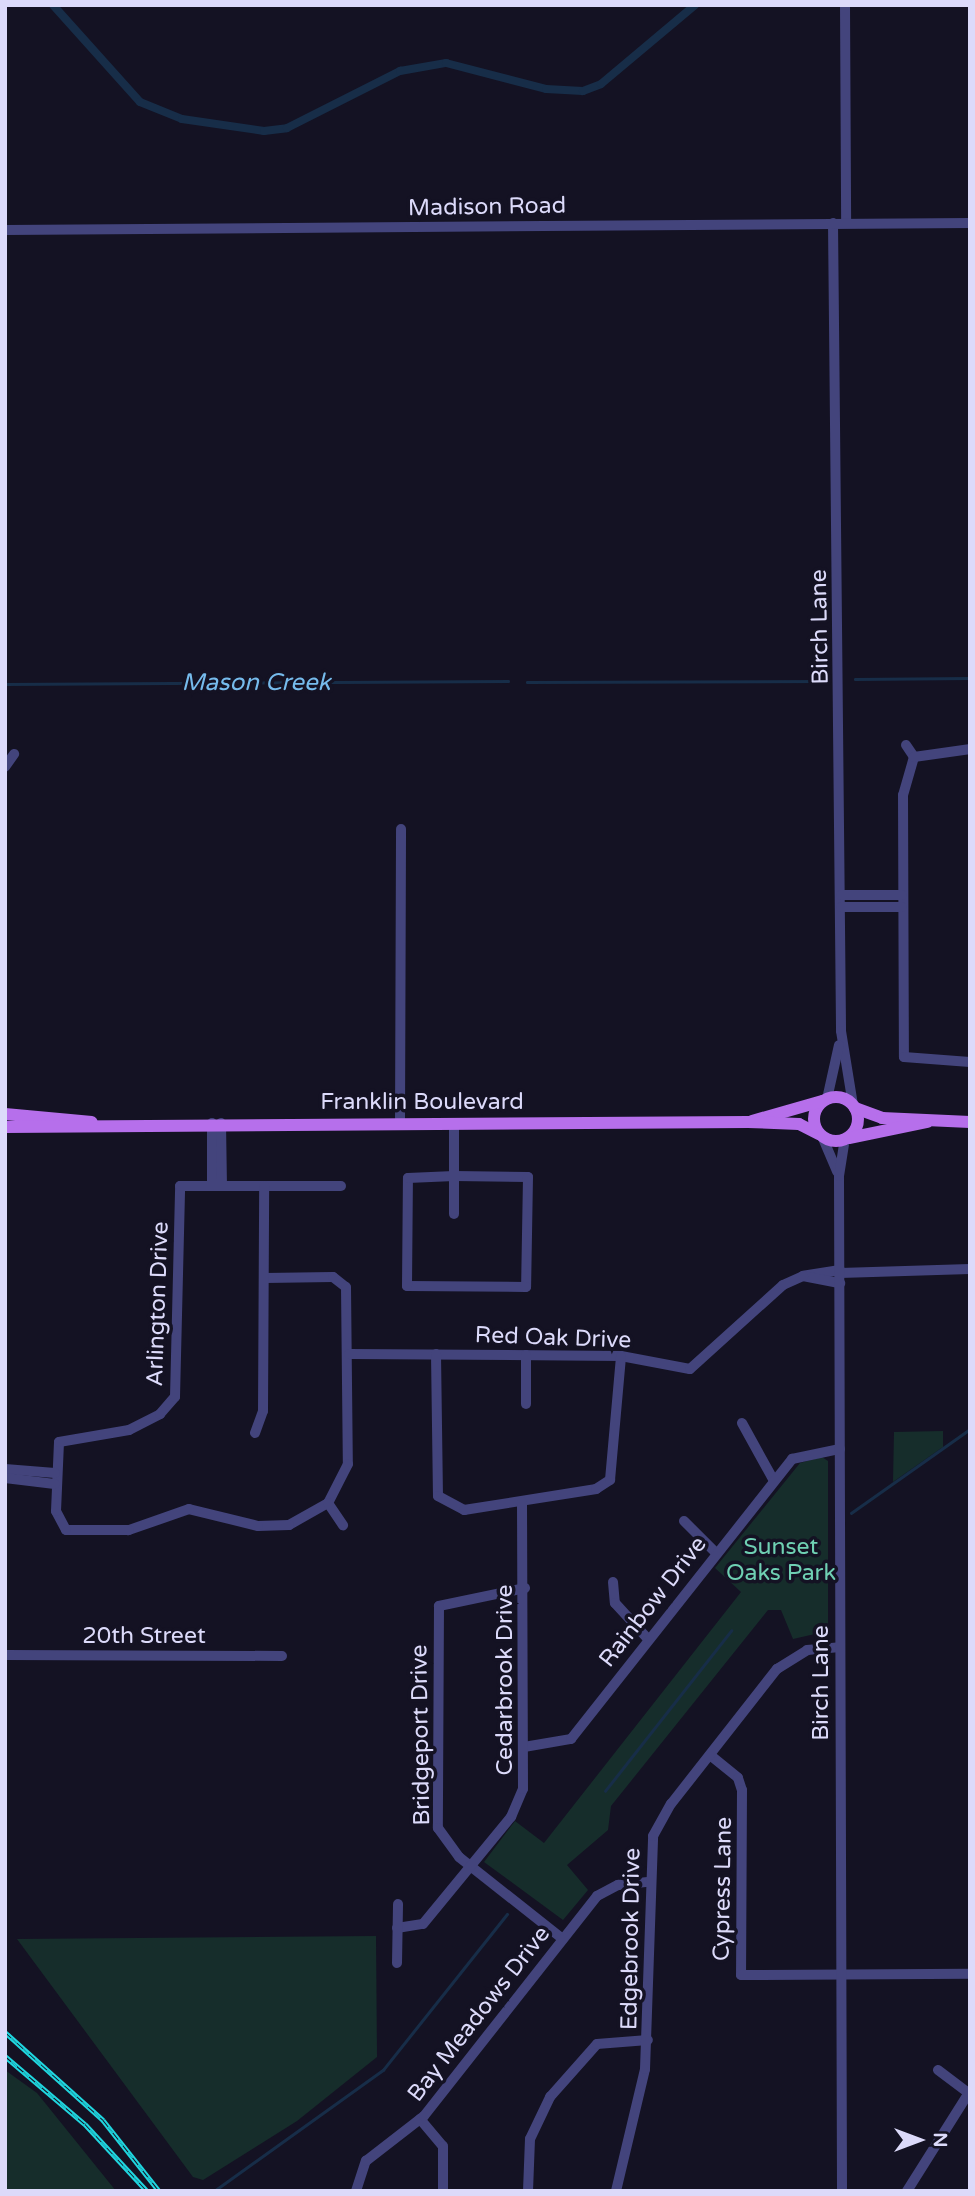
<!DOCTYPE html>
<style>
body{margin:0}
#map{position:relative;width:975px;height:2196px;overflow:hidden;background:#141223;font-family:"Varela Round",sans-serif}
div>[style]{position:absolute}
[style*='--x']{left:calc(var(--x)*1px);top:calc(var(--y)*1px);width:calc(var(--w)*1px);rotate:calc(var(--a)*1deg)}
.green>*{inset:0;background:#162d2b}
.stream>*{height:2.5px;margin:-1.25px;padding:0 1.25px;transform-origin:1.25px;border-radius:1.25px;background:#172d48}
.canal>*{height:8px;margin:-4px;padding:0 4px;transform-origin:4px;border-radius:4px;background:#172d48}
.minor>*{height:10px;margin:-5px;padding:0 5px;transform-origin:5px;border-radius:5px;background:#43447c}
.major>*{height:12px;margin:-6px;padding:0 6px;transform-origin:6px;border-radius:6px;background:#b66feb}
.major>.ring{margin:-6px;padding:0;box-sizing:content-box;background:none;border:12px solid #b66feb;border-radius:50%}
.rail>*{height:5px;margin-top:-2.5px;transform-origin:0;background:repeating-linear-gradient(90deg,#141223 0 8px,#1fd7e0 0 16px);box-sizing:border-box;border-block:2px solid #1fd7e0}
span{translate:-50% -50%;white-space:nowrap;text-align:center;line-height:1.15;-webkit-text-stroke:7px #141223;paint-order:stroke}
.street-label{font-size:23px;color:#dcdafa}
.park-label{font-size:23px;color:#6fd0b3}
.water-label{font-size:24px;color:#76bbec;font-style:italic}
.frame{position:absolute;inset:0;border:7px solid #dcdafa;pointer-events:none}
.north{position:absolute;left:884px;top:2105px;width:70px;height:70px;-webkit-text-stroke:5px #141223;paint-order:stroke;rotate:90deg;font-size:19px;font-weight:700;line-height:28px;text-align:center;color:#dcdafa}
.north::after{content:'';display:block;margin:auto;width:24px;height:32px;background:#dcdafa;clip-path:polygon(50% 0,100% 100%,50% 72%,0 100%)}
</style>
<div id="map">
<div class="green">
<i style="clip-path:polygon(943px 1431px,943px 1447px,893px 1482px,894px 1432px)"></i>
<i style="clip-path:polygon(822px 1457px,828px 1461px,828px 1631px,793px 1639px,781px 1610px,768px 1610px,611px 1806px,608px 1830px,567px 1865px,588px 1890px,563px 1920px,484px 1862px,515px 1821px,544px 1843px,741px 1592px,715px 1568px,800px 1463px)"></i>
<i style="clip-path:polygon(376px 1936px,377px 2057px,297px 2121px,203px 2180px,193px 2177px,17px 1939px)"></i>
<i style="clip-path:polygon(5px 2070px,37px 2093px,116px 2191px,5px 2191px)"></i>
</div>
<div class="stream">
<i style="--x:855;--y:679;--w:115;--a:-0.5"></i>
<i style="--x:527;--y:682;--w:296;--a:-0.2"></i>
<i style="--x:5;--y:684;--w:503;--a:-0.34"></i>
<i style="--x:851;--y:1513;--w:146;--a:-35.2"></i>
<i style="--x:605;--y:1791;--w:204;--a:-51.8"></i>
<i style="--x:214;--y:2191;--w:208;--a:-35.6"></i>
<i style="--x:383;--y:2070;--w:199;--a:-51.5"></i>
</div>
<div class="canal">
<i style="--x:53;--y:5;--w:130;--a:48.1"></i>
<i style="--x:140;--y:102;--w:45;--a:22"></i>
<i style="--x:182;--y:119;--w:83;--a:8.3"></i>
<i style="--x:264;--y:131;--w:23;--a:-7"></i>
<i style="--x:287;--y:128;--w:127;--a:-26.8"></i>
<i style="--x:400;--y:71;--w:47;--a:-9.9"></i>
<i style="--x:446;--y:63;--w:103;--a:14.6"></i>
<i style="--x:546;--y:89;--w:37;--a:3"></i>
<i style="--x:583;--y:91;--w:19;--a:-21"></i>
<i style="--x:601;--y:84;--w:123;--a:-40"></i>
</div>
<div class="minor">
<i style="--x:845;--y:5;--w:218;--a:89.7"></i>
<i style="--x:833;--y:223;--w:808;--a:89.43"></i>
<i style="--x:841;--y:1031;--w:75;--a:80.8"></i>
<i style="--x:5;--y:230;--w:965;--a:-0.42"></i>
<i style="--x:906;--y:745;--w:14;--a:56"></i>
<i style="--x:914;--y:757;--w:40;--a:106"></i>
<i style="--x:903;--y:795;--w:262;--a:89.8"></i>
<i style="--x:904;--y:1057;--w:66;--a:4.3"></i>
<i style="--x:914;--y:757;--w:57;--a:-8.1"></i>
<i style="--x:5;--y:767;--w:16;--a:-55"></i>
<i style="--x:841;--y:895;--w:61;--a:0"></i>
<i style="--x:841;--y:907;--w:61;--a:0"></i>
<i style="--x:827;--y:1099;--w:55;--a:-77.5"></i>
<i style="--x:212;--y:1123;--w:63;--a:90"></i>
<i style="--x:221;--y:1123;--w:63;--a:89.1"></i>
<i style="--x:400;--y:1124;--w:295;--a:-89.8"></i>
<i style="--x:822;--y:1136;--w:39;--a:67"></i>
<i style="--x:454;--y:1176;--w:74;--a:0.8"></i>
<i style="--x:528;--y:1177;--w:110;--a:91"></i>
<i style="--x:526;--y:1287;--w:119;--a:-179.5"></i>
<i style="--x:407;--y:1286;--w:108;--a:-89.5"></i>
<i style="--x:408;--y:1178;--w:46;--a:-2.5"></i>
<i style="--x:454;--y:1214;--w:90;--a:-90"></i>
<i style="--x:840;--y:1270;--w:37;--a:171"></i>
<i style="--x:803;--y:1276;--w:38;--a:11"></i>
<i style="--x:840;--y:1273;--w:130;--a:-1.8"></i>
<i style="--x:265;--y:1278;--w:68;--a:-0.8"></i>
<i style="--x:333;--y:1277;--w:16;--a:38"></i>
<i style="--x:346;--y:1287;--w:177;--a:89.4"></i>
<i style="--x:348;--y:1464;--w:44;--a:117.1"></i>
<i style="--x:328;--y:1503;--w:45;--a:150.6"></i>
<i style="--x:289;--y:1525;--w:31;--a:178"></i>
<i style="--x:258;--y:1526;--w:71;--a:-166.2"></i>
<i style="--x:189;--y:1509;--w:64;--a:160.7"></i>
<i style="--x:129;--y:1530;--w:63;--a:180"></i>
<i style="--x:66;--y:1530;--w:21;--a:-118"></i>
<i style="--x:56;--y:1511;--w:69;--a:-87.5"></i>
<i style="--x:59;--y:1442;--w:71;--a:-9.7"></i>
<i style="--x:129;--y:1430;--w:35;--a:-27"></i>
<i style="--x:160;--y:1414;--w:23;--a:-49"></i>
<i style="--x:175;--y:1397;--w:211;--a:-88.6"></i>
<i style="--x:180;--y:1186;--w:161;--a:0"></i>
<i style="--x:349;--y:1354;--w:272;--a:0.4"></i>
<i style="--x:621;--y:1356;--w:70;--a:10.7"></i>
<i style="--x:690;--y:1369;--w:125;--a:-42.1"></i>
<i style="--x:783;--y:1285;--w:22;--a:-24"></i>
<i style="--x:436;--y:1354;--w:142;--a:89.2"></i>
<i style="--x:438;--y:1496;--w:30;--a:28"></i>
<i style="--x:464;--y:1510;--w:134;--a:-9"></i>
<i style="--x:596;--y:1489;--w:17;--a:-33"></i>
<i style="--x:610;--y:1480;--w:124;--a:-84.9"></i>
<i style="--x:526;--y:1404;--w:49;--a:-90"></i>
<i style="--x:742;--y:1423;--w:66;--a:61.1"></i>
<i style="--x:255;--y:1433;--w:23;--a:-70"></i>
<i style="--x:263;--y:1411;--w:225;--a:-89.7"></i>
<i style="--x:5;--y:1469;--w:50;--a:4.6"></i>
<i style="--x:5;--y:1478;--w:50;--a:6.8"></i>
<i style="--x:328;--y:1503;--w:27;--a:56"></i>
<i style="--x:684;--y:1521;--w:45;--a:45"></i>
<i style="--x:613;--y:1582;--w:21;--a:85"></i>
<i style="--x:615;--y:1603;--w:49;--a:47.5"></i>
<i style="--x:525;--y:1588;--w:88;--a:168.2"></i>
<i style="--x:439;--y:1606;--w:222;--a:90.3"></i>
<i style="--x:438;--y:1828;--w:36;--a:54"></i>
<i style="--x:459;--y:1857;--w:132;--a:38.3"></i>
<i style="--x:5;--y:1655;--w:277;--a:0.2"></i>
<i style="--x:524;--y:1747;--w:48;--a:-9.7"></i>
<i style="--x:571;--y:1739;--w:357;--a:-51.7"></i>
<i style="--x:792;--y:1459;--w:49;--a:-11.8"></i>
<i style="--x:710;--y:1755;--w:36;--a:39"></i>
<i style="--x:738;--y:1778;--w:13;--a:72"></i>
<i style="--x:742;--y:1790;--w:185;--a:90.3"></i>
<i style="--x:741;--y:1975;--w:229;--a:-0.3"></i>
<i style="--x:397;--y:1928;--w:26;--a:-9"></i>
<i style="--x:423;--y:1924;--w:139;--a:-50.6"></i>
<i style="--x:511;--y:1817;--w:30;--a:-67"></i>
<i style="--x:523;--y:1789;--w:287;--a:-90.2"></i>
<i style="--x:397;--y:1963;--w:59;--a:-89"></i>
<i style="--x:938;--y:2070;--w:38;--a:37"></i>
<i style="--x:420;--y:2119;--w:35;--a:50"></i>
<i style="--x:443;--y:2146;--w:45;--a:90"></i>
<i style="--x:356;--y:2191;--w:32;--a:-72"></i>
<i style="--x:366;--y:2161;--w:73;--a:-37.8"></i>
<i style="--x:424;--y:2116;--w:280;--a:-51.8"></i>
<i style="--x:597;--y:1896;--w:24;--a:-28"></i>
<i style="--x:618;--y:1885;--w:30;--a:-6"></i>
<i style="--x:528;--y:2191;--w:52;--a:-87.8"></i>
<i style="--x:530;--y:2139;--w:47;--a:-64.5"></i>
<i style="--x:550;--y:2097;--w:71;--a:-48.4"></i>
<i style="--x:597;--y:2044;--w:51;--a:-4.5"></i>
<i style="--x:616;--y:2191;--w:125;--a:-76.6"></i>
<i style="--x:645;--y:2069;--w:233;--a:-88"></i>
<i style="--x:653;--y:1836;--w:37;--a:-61"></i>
<i style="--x:671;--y:1804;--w:172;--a:-51.9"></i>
<i style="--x:777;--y:1669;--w:36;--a:-32"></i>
<i style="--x:807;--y:1650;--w:33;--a:-5"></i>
<i style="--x:842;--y:2191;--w:1015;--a:-90.17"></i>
<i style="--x:839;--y:1176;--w:37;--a:-81"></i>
<i style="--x:907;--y:2191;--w:118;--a:-57.8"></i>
</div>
<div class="major">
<i class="ring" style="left:814px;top:1097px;width:32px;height:32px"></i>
<i style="--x:855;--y:1108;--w:29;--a:20"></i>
<i style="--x:882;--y:1118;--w:88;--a:2.6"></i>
<i style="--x:5;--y:1114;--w:87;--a:5.3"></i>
<i style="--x:752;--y:1121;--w:73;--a:-15.9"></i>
<i style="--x:5;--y:1127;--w:743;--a:-0.39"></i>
<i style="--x:748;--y:1122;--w:51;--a:2.2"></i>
<i style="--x:799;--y:1124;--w:22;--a:27"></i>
<i style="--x:849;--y:1138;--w:80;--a:-11.6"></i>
</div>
<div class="rail">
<i style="--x:5;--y:2032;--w:132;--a:41.9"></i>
<i style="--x:103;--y:2120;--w:90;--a:51.7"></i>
<i style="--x:5;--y:2056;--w:105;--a:40.4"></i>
<i style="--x:85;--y:2124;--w:91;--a:47.2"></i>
</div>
<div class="street-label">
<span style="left:487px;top:207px;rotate:-1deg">Madison Road</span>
<span style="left:820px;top:627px;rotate:-91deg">Birch Lane</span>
<span style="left:422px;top:1102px">Franklin Boulevard</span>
<span style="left:158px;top:1304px;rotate:-88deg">Arlington Drive</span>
<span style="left:553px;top:1338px;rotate:2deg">Red Oak Drive</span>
<span style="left:653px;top:1602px;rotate:-52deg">Rainbow Drive</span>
<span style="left:144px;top:1636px">20th Street</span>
<span style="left:505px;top:1680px;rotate:-90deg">Cedarbrook Drive</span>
<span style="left:821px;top:1683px;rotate:-90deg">Birch Lane</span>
<span style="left:421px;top:1735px;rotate:-91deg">Bridgeport Drive</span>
<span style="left:723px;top:1889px;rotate:-89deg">Cypress Lane</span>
<span style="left:631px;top:1939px;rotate:-89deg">Edgebrook Drive</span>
<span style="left:479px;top:2014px;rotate:-52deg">Bay Meadows Drive</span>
</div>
<div class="park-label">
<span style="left:781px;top:1560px">Sunset<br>Oaks Park</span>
</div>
<div class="water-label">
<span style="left:256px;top:683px">Mason Creek</span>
</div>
<div class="frame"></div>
<div class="north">N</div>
</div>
